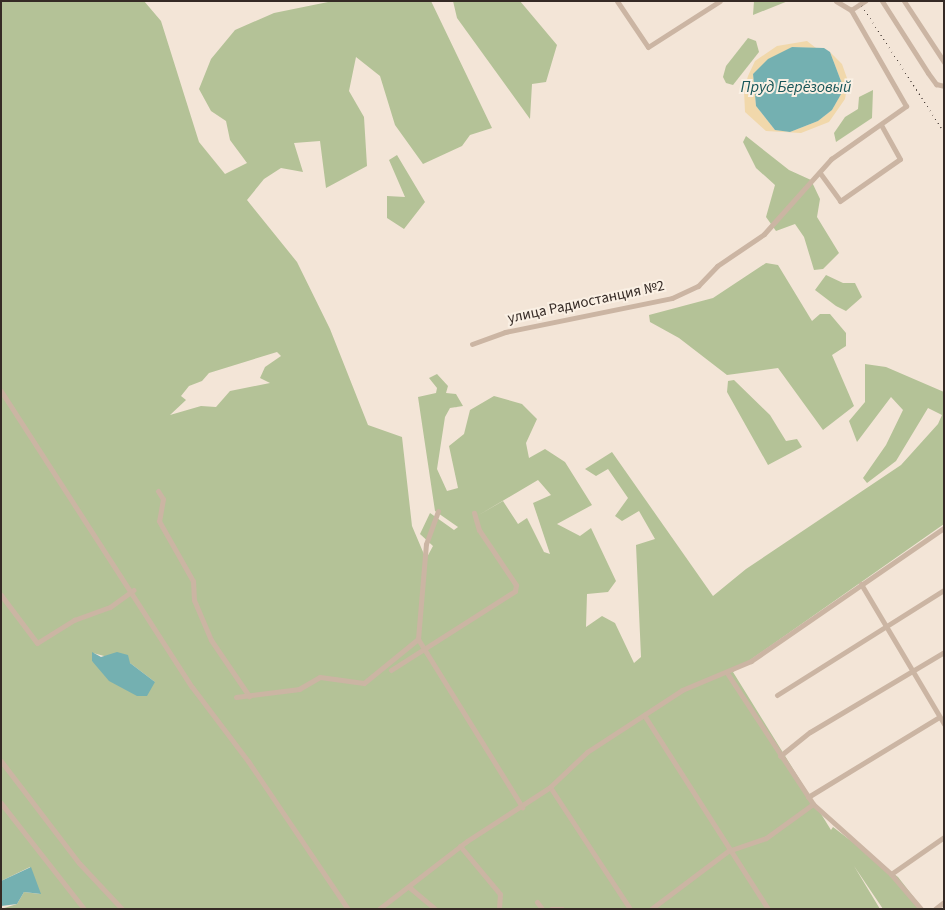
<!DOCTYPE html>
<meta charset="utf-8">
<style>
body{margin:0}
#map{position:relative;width:945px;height:910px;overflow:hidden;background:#f3e5d7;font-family:"Source Sans 3",sans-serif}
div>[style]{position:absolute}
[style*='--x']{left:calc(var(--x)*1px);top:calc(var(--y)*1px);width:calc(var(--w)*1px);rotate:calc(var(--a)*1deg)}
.green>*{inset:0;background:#b4c297}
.sand>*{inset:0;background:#f1d8ab}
.water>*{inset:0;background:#74b0b1}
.minor>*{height:5px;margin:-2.5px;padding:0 2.5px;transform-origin:2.5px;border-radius:2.5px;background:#cbb5a3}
.rail>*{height:1px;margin-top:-0.5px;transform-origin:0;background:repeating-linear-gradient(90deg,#352a25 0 1px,transparent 0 5px)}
span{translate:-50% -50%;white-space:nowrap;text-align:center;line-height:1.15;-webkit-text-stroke:4px #faf0e4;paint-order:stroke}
.street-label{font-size:15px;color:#352a25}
.water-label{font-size:16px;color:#185659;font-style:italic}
.frame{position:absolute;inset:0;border:2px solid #352a25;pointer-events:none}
</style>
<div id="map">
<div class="green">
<i style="clip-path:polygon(evenodd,1px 1px,144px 1px,161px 21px,199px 142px,225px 174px,247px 163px,230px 140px,226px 121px,211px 111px,199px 89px,211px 59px,235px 30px,274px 13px,333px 1px,431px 1px,492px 128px,470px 135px,462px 146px,423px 164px,395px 125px,380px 76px,356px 57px,349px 91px,364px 117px,367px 166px,326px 188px,320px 141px,294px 143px,303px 172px,281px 168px,264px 179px,247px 200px,297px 262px,330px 329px,368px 425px,402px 437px,412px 526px,426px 559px,433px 546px,420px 534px,430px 513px,454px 530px,458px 527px,435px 511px,418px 397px,436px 393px,437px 388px,429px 378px,437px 374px,448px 386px,446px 393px,456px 394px,463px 406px,450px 408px,445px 417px,437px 469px,447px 491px,458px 488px,449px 446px,464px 434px,470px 410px,494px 396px,522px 404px,537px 419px,526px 443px,529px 458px,545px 449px,565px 462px,592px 505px,557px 524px,580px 536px,591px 528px,616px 581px,608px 592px,587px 594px,586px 627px,602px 616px,615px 623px,634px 663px,641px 657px,636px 545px,655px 539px,639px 511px,622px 521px,615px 516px,628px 498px,608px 469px,596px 476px,585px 469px,612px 452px,713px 596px,746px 569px,901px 465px,938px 424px,942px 415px,928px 408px,896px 461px,867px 483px,863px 478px,886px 445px,903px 410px,891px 397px,857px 442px,849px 421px,865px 402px,865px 364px,886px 367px,944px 392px,944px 524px,733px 672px,831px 830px,833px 827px,898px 877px,923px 909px,883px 909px,854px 866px,880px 909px,1px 909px,17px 904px,24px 892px,40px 894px,30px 867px,1px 881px,1px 1px,277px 352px,281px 356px,265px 367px,260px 378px,270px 383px,230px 391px,216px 407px,201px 406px,170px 415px,186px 400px,181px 396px,189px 386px,202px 381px,209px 373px,277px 352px,1px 1px,538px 480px,551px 495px,533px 503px,550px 554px,544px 552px,527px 518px,518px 524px,503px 501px,477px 516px,538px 480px,1px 1px,93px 653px,130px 663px,155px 682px,92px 661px,93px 653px)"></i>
<i style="clip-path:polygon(453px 1px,520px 1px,557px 45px,546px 82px,532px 84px,530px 119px,457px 18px)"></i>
<i style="clip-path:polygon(754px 1px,788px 1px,753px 15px)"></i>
<i style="clip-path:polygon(748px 38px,756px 41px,759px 52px,733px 85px,726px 83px,723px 77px,726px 66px)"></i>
<i style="clip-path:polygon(873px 90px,872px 118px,836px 142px,834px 133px,845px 117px,858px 109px,859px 97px)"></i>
<i style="clip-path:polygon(746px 136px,789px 170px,811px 180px,820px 199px,817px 217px,839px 253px,823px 269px,814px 270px,804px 237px,795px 224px,776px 231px,766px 217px,775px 185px,756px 168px,743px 142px)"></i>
<i style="clip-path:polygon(397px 155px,425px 202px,404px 229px,387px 218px,387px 196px,405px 197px,389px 160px)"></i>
<i style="clip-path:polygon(766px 263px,778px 265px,812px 321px,820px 314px,830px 314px,846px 333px,846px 346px,832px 355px,854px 406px,823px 430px,778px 368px,727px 375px,679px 338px,650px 322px,649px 315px,713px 298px)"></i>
<i style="clip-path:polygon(826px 275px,843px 283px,855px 283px,862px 297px,846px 311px,836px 306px,815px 290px)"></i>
<i style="clip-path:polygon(734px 380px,770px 415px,786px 441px,797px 439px,802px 447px,768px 465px,727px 392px,728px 381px)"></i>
</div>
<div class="sand">
<i style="clip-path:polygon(807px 41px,816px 48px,792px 47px,753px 74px,756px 106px,775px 130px,790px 132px,818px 121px,832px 110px,844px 89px,830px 52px,842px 64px,848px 81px,845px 99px,829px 122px,801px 133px,766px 131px,745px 112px,744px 90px,748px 76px,755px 61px,777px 46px)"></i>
</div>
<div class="water">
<i style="clip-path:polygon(792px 47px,824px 48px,830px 52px,844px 89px,832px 110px,818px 121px,790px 132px,775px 130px,756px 106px,753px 74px,768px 59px)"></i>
<i style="clip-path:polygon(92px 652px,101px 657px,117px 652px,128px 655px,130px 663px,155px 682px,147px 696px,137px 696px,109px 681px,92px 661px)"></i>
<i style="clip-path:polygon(31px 867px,41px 894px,24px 892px,17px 904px,1px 906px,1px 881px)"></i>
</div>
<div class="minor">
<i style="--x:617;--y:1;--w:55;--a:56"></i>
<i style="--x:648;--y:47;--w:85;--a:-32.6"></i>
<i style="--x:836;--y:1;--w:17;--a:31"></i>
<i style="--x:882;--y:1;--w:85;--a:57.4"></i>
<i style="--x:928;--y:73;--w:14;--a:54"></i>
<i style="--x:936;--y:84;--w:8;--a:14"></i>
<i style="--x:904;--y:1;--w:73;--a:56.7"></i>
<i style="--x:820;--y:173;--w:34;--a:54"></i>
<i style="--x:840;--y:201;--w:73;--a:-35"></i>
<i style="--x:900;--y:159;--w:39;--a:-119"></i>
<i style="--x:472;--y:344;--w:35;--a:-20"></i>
<i style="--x:505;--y:332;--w:170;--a:-11.5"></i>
<i style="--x:672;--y:298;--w:29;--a:-25"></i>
<i style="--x:698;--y:286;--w:28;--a:-46"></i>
<i style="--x:717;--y:266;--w:57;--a:-34.2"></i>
<i style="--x:764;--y:234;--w:101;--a:-48.2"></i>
<i style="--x:831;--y:159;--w:92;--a:-35.2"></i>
<i style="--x:906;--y:106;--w:111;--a:-119.8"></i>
<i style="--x:851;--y:10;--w:17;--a:-33"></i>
<i style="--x:1;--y:391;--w:352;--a:57.2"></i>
<i style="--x:192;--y:687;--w:93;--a:52.9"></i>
<i style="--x:248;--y:761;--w:179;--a:56"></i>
<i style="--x:158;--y:491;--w:9;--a:58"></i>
<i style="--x:163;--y:499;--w:22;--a:100"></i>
<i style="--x:159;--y:521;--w:69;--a:60.5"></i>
<i style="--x:193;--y:581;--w:19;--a:87"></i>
<i style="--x:194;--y:600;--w:43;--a:67"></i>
<i style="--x:211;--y:640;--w:68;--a:55.8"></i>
<i style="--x:861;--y:584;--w:163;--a:59.3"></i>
<i style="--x:1;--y:595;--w:60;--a:53.1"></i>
<i style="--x:37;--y:643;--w:44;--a:-31.9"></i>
<i style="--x:74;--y:620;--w:38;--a:-20"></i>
<i style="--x:110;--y:607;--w:29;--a:-36"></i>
<i style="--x:418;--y:639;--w:198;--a:58.2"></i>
<i style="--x:391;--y:670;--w:147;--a:-32.5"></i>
<i style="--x:515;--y:591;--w:6;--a:-81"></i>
<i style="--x:516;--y:585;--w:66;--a:-123.9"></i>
<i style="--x:479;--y:530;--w:18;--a:-106"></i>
<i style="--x:727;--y:673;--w:157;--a:56.7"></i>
<i style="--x:813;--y:804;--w:105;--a:41.9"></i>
<i style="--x:891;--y:874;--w:46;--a:49.4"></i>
<i style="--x:777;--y:695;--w:197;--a:-32.2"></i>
<i style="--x:236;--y:697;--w:64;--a:-7.2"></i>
<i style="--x:299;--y:689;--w:24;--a:-30"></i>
<i style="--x:320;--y:677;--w:44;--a:7.8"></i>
<i style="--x:364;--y:683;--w:70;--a:-39.2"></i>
<i style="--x:418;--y:639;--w:95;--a:-85.2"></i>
<i style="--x:426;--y:544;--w:35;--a:-70"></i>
<i style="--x:644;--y:715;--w:230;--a:57.4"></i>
<i style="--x:780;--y:756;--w:38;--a:-39"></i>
<i style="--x:810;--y:732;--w:156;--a:-30.8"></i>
<i style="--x:1;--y:761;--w:128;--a:52.6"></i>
<i style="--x:79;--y:863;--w:63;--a:46.9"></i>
<i style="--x:550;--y:787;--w:146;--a:56.7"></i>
<i style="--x:808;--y:797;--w:153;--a:-31.4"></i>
<i style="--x:1;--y:803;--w:135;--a:51.9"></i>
<i style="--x:460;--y:846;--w:62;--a:50.2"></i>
<i style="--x:500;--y:894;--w:15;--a:94"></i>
<i style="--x:891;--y:874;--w:65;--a:-34.9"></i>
<i style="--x:409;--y:887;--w:34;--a:40"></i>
<i style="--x:537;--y:902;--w:9;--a:54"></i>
<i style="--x:379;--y:909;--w:111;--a:-37.7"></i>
<i style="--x:467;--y:841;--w:99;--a:-33"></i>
<i style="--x:550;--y:787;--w:51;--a:-43.4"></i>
<i style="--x:587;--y:752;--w:113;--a:-33.1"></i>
<i style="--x:682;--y:690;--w:75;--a:-22.8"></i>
<i style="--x:751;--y:661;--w:234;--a:-34.6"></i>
<i style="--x:551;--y:909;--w:11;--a:0"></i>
<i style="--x:651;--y:909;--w:96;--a:-37"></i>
<i style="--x:728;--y:851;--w:40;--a:-18.9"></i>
<i style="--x:766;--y:838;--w:58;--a:-35.9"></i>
<i style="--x:935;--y:909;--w:11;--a:-38"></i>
</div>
<div class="rail">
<i style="--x:859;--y:1;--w:156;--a:57"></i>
</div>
<div class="street-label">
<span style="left:586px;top:302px;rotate:-12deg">улица Радиостанция №2</span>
</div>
<div class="water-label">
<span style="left:796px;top:87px">Пруд Берёзовый</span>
</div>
<div class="frame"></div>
</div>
